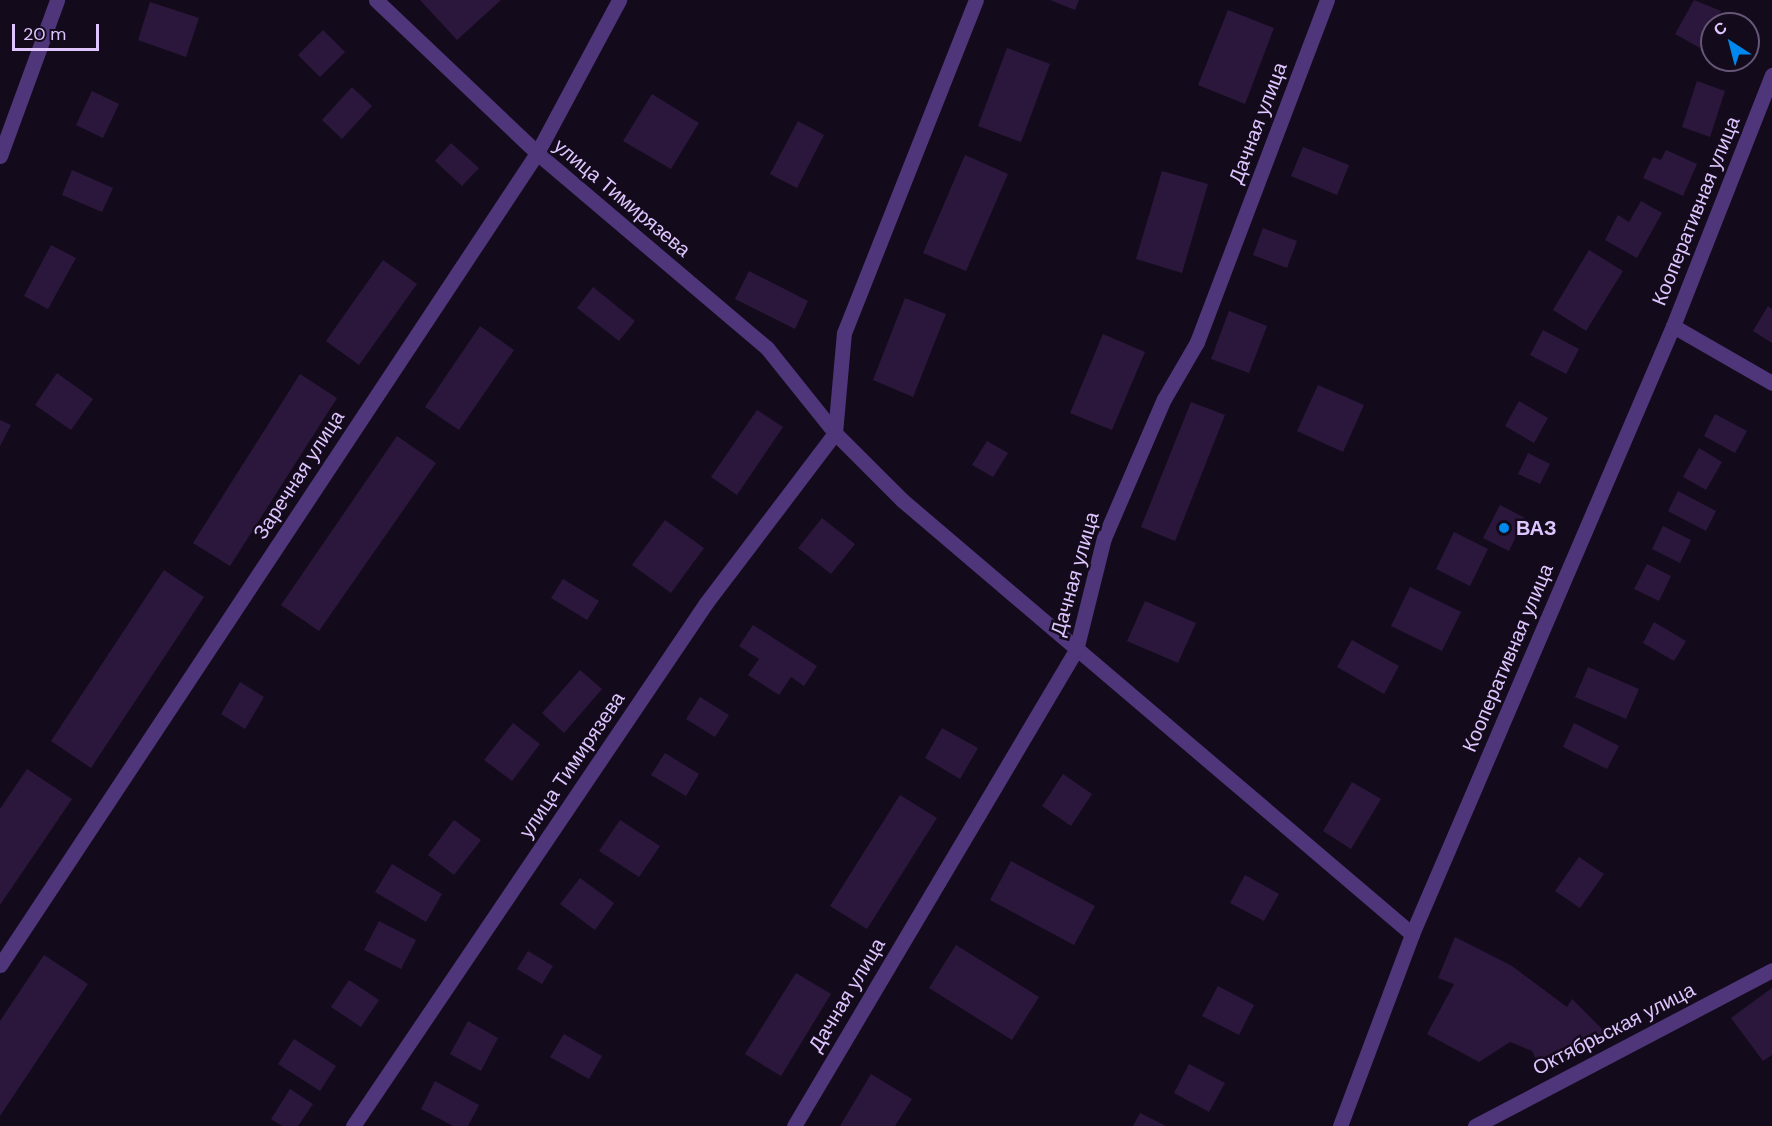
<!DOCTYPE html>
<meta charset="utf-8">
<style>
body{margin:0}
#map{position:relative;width:1772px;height:1126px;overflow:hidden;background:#130b1b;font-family:"DM Sans",sans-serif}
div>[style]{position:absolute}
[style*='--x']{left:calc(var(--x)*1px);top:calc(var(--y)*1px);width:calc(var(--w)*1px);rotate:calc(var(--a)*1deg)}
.building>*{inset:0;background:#2b173c}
.minor>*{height:15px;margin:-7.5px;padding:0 7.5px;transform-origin:7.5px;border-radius:7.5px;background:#4f357a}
.dots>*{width:16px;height:16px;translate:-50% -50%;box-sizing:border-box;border:3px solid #130b1b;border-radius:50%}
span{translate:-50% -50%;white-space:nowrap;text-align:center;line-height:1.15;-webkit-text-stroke:5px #130b1b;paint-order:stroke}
.street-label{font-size:20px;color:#dfc5ff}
.poi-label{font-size:20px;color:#dfc5ff;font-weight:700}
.left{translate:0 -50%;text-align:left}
.north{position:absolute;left:1700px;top:12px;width:60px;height:60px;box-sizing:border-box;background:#130b1b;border:2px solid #655576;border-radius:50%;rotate:324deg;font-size:16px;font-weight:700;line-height:24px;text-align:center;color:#dfc5ff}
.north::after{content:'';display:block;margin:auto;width:21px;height:27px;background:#0088ef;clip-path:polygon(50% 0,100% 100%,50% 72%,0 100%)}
.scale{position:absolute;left:12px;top:24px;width:87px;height:27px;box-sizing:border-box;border:3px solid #dfc5ff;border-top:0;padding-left:8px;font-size:18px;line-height:21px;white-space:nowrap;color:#dfc5ff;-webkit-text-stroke:4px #130b1b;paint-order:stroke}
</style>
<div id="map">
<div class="building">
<i style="clip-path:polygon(420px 0,501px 0,457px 40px)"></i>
<i style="clip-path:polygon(1050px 0,1079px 0,1075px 10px)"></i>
<i style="clip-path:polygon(1694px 0,1721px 11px,1700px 48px,1675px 34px)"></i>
<i style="clip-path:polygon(150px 2px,199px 18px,186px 57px,138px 40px)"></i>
<i style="clip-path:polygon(1228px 10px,1274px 28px,1245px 104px,1198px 85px)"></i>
<i style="clip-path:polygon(323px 30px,345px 52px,320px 77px,298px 55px)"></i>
<i style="clip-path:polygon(1007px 48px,1050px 64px,1021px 142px,978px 126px)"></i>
<i style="clip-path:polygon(1697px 81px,1725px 91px,1710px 137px,1682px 127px)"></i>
<i style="clip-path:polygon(352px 87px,372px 106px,342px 139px,322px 120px)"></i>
<i style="clip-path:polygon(92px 91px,119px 104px,103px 138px,76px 125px)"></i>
<i style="clip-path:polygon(652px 94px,699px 123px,671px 169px,623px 141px)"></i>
<i style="clip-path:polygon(798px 121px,824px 135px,797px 188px,770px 174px)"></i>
<i style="clip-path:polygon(451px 143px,479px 168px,462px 186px,435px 161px)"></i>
<i style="clip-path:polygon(1303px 147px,1349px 165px,1337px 195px,1291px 176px)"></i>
<i style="clip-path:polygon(1666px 150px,1697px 164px,1683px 196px,1643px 178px,1653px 157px,1661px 160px)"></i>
<i style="clip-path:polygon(965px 155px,1008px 174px,966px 271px,923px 253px)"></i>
<i style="clip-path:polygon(72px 170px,113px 188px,102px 212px,62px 195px)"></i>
<i style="clip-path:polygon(1162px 171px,1208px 184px,1182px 273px,1136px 259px)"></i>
<i style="clip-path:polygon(1641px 201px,1662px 213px,1637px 258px,1605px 240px,1618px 215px,1629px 222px)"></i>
<i style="clip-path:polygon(1263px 228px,1297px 241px,1287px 268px,1253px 255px)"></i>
<i style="clip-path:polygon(51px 245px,76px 258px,48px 309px,24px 296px)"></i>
<i style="clip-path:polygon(1589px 250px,1623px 271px,1586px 331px,1553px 310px)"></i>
<i style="clip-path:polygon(383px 260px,417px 284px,359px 365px,326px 341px)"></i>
<i style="clip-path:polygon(749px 271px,808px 301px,795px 329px,735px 299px)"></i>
<i style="clip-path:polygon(593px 287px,635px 321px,619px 341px,577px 308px)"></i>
<i style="clip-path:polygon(905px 298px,946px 314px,913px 397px,873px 380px)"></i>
<i style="clip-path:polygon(1768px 306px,1772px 309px,1772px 343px,1753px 331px)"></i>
<i style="clip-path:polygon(1229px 311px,1267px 326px,1249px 373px,1211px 359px)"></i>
<i style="clip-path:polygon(480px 326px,514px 350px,459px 430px,425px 407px)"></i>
<i style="clip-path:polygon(1543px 330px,1579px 349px,1566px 374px,1530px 355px)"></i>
<i style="clip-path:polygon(1103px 334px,1145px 352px,1112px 430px,1070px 413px)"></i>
<i style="clip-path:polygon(57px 373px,93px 399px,71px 430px,35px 405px)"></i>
<i style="clip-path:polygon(300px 374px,337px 398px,230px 566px,193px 543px)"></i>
<i style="clip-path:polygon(1318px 385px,1364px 405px,1343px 452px,1297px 431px)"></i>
<i style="clip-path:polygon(1519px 401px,1548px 418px,1534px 443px,1505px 426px)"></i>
<i style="clip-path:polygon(1191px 402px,1225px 415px,1175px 541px,1141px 527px)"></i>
<i style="clip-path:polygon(757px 410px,783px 427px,737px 495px,711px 477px)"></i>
<i style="clip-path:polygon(1715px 414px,1747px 431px,1735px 453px,1704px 436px)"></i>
<i style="clip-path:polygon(0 420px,11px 425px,0 446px)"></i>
<i style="clip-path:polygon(397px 436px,436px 463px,319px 631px,281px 605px)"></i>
<i style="clip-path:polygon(987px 441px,1008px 453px,993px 477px,972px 465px)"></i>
<i style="clip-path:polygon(1699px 448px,1722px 462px,1706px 490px,1683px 477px)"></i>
<i style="clip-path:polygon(1528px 453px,1550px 464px,1540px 484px,1518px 474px)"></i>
<i style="clip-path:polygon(1678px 491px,1716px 511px,1706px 531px,1668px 511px)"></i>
<i style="clip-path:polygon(1500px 505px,1525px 518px,1509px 551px,1483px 538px)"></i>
<i style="clip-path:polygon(822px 518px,855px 544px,831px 574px,798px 548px)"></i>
<i style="clip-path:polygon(665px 520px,704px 548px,671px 593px,632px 565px)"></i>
<i style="clip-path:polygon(1663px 526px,1691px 540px,1680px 563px,1652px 549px)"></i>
<i style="clip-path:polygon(1454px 532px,1488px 549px,1470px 586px,1436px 569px)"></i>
<i style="clip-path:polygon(1647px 564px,1671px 576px,1659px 601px,1634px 589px)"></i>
<i style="clip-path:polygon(164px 570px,204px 597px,91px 768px,51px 741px)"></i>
<i style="clip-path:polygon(563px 579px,599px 601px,587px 620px,551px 598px)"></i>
<i style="clip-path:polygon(1410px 587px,1461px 612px,1442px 651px,1391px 626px)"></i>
<i style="clip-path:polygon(1145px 601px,1196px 623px,1178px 663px,1127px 641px)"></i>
<i style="clip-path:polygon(1654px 622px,1686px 641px,1674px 661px,1643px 643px)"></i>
<i style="clip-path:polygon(753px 625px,817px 666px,804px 686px,791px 677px,779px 695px,748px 675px,759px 659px,739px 646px)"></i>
<i style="clip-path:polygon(1352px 640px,1399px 666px,1384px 694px,1337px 667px)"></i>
<i style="clip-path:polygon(1588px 667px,1639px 689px,1626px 719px,1575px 697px)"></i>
<i style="clip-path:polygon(580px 670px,602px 689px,564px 733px,542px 713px)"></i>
<i style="clip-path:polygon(240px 682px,264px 697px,245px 729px,221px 714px)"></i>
<i style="clip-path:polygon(700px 697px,729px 715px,715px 737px,686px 719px)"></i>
<i style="clip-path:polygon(513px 723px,540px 744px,512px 781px,484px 760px)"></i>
<i style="clip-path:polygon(1574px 723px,1619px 746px,1607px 769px,1563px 747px)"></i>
<i style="clip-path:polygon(942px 728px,978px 748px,960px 779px,925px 758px)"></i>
<i style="clip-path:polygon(665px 753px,699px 774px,686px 796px,651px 775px)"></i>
<i style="clip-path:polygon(27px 769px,72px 799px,0 905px,0 809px)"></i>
<i style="clip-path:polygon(1063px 774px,1092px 794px,1071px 826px,1042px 806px)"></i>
<i style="clip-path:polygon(1352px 782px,1381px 799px,1351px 849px,1323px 831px)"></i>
<i style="clip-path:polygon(900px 795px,937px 818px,867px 929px,830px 906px)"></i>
<i style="clip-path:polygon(454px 820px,481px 840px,454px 875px,428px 855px)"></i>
<i style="clip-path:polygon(620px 820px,660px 846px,639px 877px,599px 851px)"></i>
<i style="clip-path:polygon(1579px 857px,1604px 874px,1580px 908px,1555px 891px)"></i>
<i style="clip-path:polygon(1011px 861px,1095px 906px,1074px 945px,990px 900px)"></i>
<i style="clip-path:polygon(392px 864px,442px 894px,426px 922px,375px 892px)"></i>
<i style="clip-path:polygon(1245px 875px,1279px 894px,1264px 921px,1230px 903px)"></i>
<i style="clip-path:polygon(580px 878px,614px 903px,595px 930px,560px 904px)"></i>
<i style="clip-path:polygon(379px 921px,416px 940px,401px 969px,364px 950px)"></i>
<i style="clip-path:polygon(1455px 937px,1512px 966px,1567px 1007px,1572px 999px,1606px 1033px,1564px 1048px,1538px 1063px,1532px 1051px,1510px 1042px,1479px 1062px,1427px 1034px,1454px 984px,1438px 978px)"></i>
<i style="clip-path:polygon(956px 945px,1039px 997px,1012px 1040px,929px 988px)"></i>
<i style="clip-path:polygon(528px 951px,553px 966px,542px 984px,517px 969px)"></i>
<i style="clip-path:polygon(44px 955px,88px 984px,0 1116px,0 1021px)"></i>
<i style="clip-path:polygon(796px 973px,831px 994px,781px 1076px,745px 1054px)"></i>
<i style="clip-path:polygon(349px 980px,379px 1000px,361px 1027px,331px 1007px)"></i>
<i style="clip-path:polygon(1218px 986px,1254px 1005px,1239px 1035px,1202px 1016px)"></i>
<i style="clip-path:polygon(1772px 988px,1772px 1055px,1763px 1061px,1731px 1018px)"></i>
<i style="clip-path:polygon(468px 1021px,498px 1038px,481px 1071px,450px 1054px)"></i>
<i style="clip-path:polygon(564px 1034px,602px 1056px,589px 1079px,550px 1057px)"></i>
<i style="clip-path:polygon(294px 1039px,336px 1066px,320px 1091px,278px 1064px)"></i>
<i style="clip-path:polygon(1189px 1064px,1225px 1083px,1209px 1112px,1174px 1093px)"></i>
<i style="clip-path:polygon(871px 1074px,912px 1099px,895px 1126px,840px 1126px)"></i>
<i style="clip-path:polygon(435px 1081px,479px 1105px,468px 1126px,453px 1126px,421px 1109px)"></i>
<i style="clip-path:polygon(290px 1089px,313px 1104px,298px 1126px,282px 1126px,271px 1119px)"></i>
<i style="clip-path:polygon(1140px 1113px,1166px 1126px,1133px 1126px)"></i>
</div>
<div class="minor">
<i style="--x:376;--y:0;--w:222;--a:43.5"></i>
<i style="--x:537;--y:153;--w:302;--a:40.3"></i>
<i style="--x:767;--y:348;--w:109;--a:51.3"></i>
<i style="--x:835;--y:433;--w:95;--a:45"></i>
<i style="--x:902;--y:500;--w:670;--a:40.4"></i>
<i style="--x:0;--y:156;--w:166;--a:-69.9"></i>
<i style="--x:1673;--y:326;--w:114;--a:29.9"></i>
<i style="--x:0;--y:965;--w:974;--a:-56.52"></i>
<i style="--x:537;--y:153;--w:174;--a:-61.8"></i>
<i style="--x:353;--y:1126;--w:631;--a:-55.98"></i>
<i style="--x:706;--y:603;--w:213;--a:-52.8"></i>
<i style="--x:835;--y:433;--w:100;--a:-84.9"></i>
<i style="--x:844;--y:333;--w:358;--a:-68.4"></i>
<i style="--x:794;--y:1126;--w:553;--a:-59.36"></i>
<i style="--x:1076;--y:650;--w:115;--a:-76"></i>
<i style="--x:1104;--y:538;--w:151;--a:-66.7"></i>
<i style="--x:1164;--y:399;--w:66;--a:-59.9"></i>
<i style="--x:1197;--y:342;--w:366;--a:-69.2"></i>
<i style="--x:1340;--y:1126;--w:205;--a:-69.4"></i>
<i style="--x:1412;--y:934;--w:662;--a:-66.77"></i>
<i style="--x:1673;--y:326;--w:270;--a:-68.5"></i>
<i style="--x:1475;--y:1126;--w:335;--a:-27.7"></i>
</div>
<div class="dots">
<i style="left:1504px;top:528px;background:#0088ef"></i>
</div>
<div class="street-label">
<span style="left:1258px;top:123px;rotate:-69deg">Дачная улица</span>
<span style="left:622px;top:198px;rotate:40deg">улица Тимирязева</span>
<span style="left:1696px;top:211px;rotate:-68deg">Кооперативная улица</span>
<span style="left:299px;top:475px;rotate:-57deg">Заречная улица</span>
<span style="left:1075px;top:574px;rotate:-74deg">Дачная улица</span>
<span style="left:1508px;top:658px;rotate:-67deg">Кооперативная улица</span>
<span style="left:572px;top:765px;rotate:-56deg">улица Тимирязева</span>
<span style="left:847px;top:995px;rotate:-59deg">Дачная улица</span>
<span style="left:1614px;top:1029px;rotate:-27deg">Октябрьская улица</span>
</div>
<div class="poi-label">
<span class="left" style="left:1516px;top:528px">ВАЗ</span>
</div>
<div class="north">С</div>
<div class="scale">20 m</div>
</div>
